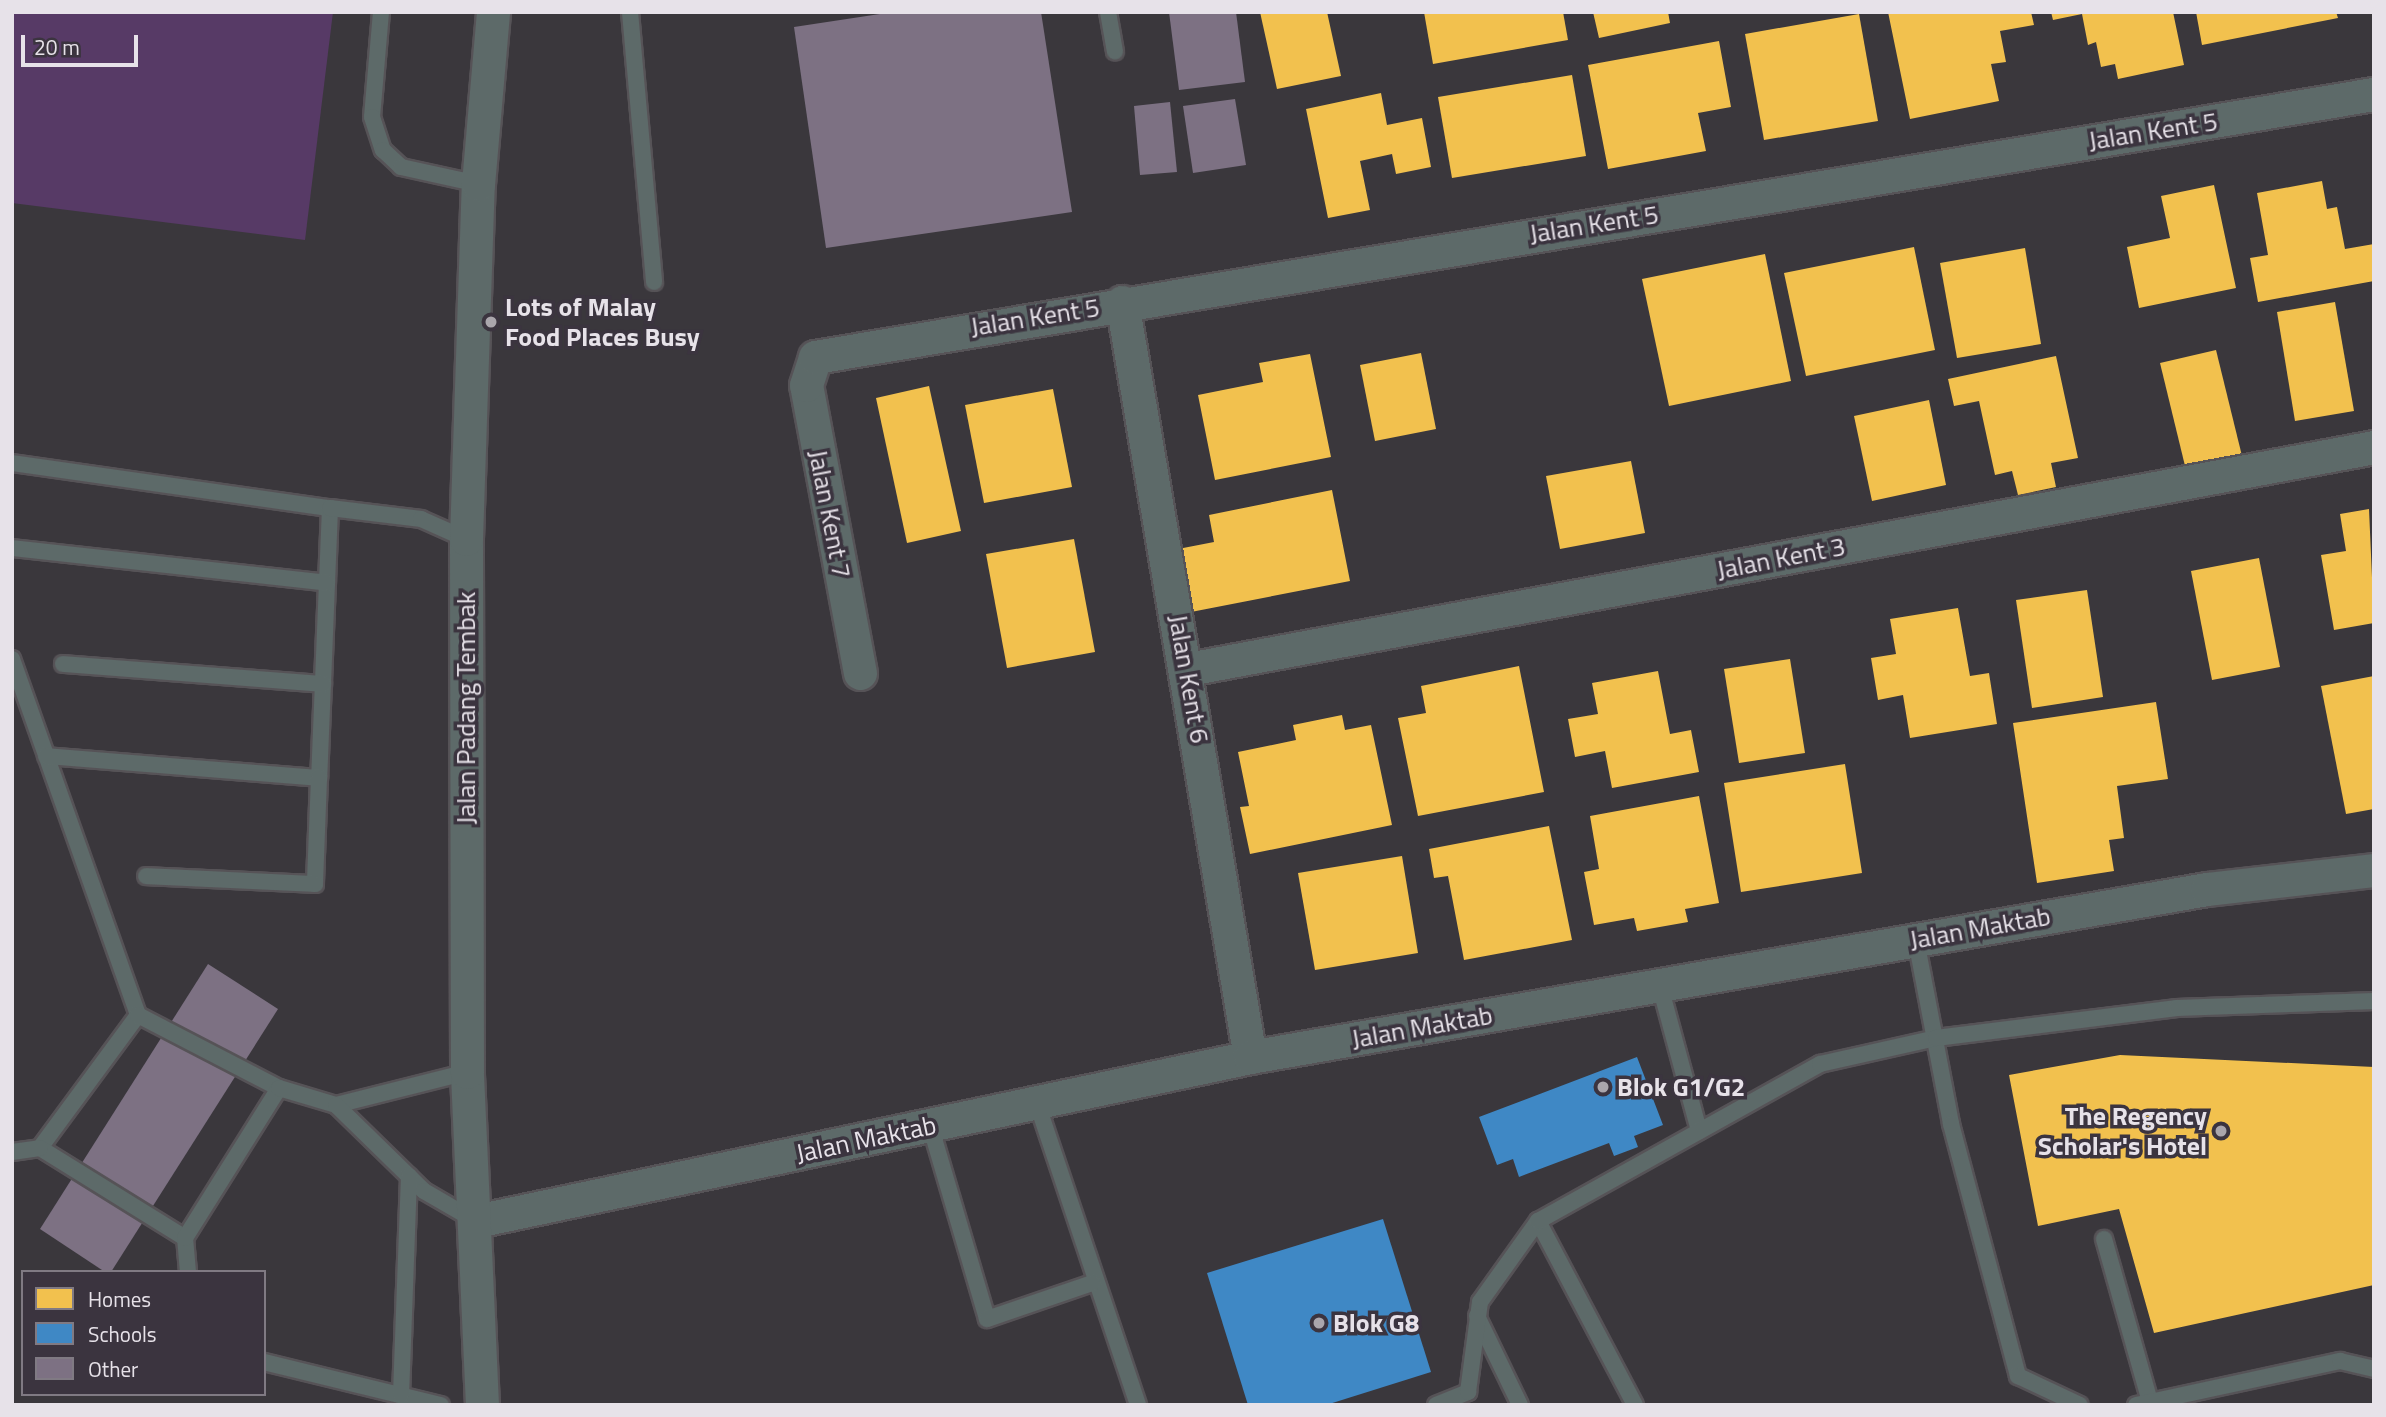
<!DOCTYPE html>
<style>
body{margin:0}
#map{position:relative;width:2386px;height:1417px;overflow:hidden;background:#3a373c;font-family:"Titillium Web",sans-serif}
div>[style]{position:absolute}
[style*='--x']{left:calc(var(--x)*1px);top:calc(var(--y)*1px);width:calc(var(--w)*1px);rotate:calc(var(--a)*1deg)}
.green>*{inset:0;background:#573a66}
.homes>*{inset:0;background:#f2c14e}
.schools>*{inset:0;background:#3f88c5}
.building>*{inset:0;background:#7d7183}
.roads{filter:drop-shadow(2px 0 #565357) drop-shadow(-2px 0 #565357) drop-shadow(0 2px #565357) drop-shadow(0 -2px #565357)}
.service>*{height:16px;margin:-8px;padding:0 8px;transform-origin:8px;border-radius:8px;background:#5d6a69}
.minor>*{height:33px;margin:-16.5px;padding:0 16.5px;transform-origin:16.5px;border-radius:16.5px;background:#5d6a69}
.dots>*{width:19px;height:19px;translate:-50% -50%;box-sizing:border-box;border:4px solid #3b343f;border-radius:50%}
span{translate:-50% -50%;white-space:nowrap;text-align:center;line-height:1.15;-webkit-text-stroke:7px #3b343f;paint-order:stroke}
.street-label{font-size:26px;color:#e7e2e9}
.poi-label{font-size:26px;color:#e7e2e9;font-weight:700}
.left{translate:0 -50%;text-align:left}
.right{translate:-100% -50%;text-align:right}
.frame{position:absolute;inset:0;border:14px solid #e7e2e9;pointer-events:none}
.legend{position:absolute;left:21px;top:1270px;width:245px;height:126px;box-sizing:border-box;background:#3b343f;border:2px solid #807a83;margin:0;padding:9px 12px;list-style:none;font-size:21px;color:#e7e2e9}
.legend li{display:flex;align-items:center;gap:14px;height:35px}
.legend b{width:35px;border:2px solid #807a83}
.scale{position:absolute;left:21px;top:35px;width:117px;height:32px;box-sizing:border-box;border:4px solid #e7e2e9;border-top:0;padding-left:9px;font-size:21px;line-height:24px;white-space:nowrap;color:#e7e2e9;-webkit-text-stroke:5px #3b343f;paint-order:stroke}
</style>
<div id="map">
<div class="green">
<i style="clip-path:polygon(12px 12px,333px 12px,305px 240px,12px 203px)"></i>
</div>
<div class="homes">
<i style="clip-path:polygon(1260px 12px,1327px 12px,1341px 76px,1277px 89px)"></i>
<i style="clip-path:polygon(1424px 12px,1563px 12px,1568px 40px,1433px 64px)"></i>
<i style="clip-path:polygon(1593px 12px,1668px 12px,1670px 23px,1599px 38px)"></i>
<i style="clip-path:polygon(1888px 12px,2031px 12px,2034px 25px,2000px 31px,2006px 62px,1991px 64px,1999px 101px,1910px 119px)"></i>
<i style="clip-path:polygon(2051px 12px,2173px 12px,2184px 65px,2118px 79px,2115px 64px,2101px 67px,2096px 42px,2088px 45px,2082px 14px,2053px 20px)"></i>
<i style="clip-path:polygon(2196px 12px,2336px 12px,2338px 18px,2202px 45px)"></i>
<i style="clip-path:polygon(1859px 14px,1878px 121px,1764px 140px,1745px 34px)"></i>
<i style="clip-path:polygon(1719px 41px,1731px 107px,1698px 113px,1706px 151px,1608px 169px,1588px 65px)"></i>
<i style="clip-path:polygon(1572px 75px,1586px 156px,1452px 178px,1438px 97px)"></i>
<i style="clip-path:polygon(1381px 93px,1387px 125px,1422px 118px,1431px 167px,1396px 174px,1392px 154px,1360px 161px,1370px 210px,1328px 218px,1306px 109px)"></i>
<i style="clip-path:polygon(2322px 181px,2327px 209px,2337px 207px,2345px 249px,2374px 244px,2374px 281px,2258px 302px,2250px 258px,2268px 255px,2257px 193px)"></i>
<i style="clip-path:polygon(2214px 185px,2236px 288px,2139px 308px,2127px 247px,2170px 238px,2161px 196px)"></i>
<i style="clip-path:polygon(1914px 247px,1935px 350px,1806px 376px,1784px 273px)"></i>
<i style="clip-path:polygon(2025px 248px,2041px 344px,1957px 358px,1940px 263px)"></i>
<i style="clip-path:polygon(1765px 254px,1791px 381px,1669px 406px,1642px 279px)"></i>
<i style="clip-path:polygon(2335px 302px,2354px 411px,2295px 421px,2277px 312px)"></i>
<i style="clip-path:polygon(2216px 350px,2242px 456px,2186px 470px,2160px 363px)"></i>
<i style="clip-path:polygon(1421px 353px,1436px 429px,1375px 441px,1360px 365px)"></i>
<i style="clip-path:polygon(1310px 354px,1331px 457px,1215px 480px,1198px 395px,1263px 382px,1259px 363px)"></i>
<i style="clip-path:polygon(2056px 356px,2078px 458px,2051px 463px,2056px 487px,2018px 495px,2012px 471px,1995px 475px,1979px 401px,1954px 406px,1948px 379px)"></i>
<i style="clip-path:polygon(929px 386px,961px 531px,907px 543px,876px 398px)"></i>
<i style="clip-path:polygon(1053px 389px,1072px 487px,984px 503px,965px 405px)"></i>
<i style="clip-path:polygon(1929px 400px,1946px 485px,1872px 501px,1854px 416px)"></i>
<i style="clip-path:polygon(1631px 461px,1645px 533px,1560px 549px,1546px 476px)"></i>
<i style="clip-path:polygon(1332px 490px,1350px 581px,1191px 612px,1178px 549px,1214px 542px,1209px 515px)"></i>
<i style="clip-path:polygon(2369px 509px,2374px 623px,2334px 630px,2321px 555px,2346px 551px,2340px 514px)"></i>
<i style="clip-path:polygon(1074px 539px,1095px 652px,1007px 668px,986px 554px)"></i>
<i style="clip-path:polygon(2259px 558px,2280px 667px,2212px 680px,2191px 571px)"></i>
<i style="clip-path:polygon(2087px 590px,2103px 697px,2032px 708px,2016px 600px)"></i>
<i style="clip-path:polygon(1958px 608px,1970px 676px,1989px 673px,1997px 724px,1910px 738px,1903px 695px,1878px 700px,1871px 658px,1896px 654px,1890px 619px)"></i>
<i style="clip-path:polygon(1790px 659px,1805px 753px,1739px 763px,1724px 669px)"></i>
<i style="clip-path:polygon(1519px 666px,1544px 792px,1418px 816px,1398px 718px,1426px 713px,1421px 686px)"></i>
<i style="clip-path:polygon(1658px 671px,1670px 734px,1691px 730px,1699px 772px,1612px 788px,1605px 751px,1575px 757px,1568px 719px,1598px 714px,1592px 683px)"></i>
<i style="clip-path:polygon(2374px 676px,2374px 809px,2346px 814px,2321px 686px)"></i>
<i style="clip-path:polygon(2156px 702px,2168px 779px,2117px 786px,2124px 838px,2109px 840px,2114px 871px,2037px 883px,2013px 723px)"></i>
<i style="clip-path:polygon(1342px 715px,1345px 730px,1371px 725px,1392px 825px,1250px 854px,1240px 807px,1249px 806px,1238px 752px,1296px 740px,1293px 725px)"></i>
<i style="clip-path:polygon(1845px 764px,1862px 873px,1741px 892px,1724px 783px)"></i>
<i style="clip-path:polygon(1699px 796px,1719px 903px,1685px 909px,1688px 922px,1637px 931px,1634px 918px,1594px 925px,1584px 872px,1599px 869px,1590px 816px)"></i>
<i style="clip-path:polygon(1549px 826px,1572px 940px,1464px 960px,1448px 876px,1434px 878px,1429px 849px)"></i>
<i style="clip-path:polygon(1402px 856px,1418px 953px,1315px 970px,1298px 873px)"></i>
<i style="clip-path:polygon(2120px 1055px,2374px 1067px,2374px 1285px,2154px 1333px,2119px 1209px,2038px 1226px,2009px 1075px)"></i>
</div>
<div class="schools">
<i style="clip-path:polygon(1637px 1057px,1663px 1125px,1634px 1136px,1638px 1147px,1614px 1156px,1609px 1143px,1519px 1177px,1513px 1159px,1497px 1165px,1479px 1117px)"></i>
<i style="clip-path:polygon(1383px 1219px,1431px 1372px,1326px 1405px,1248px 1405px,1207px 1273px)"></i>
</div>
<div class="building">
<i style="clip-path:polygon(893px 12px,1041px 12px,1072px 212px,826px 248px,794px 27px)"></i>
<i style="clip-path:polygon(1169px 12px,1236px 12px,1245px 82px,1179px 90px)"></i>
<i style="clip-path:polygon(1235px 99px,1246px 165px,1193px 173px,1183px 106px)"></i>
<i style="clip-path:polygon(1170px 102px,1177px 172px,1140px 175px,1134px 106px)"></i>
<i style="clip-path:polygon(208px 964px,278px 1009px,111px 1272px,105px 1272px,40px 1229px)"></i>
</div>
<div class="roads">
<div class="service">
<i style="--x:381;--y:12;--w:105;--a:94.9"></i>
<i style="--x:372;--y:117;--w:35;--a:72"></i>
<i style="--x:383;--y:150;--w:25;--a:43"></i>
<i style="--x:401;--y:167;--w:79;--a:12.4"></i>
<i style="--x:630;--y:12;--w:271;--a:84.9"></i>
<i style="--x:1108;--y:12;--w:40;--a:80"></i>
<i style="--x:12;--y:463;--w:321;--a:8.1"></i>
<i style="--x:330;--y:508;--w:270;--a:92.3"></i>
<i style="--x:330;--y:508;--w:92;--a:6.9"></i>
<i style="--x:421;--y:519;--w:49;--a:24"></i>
<i style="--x:12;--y:548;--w:317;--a:6.3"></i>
<i style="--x:12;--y:659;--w:378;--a:70.5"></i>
<i style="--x:138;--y:1015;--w:165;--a:126.4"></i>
<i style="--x:63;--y:664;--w:261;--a:4.4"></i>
<i style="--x:46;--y:756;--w:274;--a:4.6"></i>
<i style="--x:319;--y:778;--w:106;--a:92.2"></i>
<i style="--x:315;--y:884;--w:169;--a:-177.3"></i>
<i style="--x:1916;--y:940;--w:187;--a:79.2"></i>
<i style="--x:1951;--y:1124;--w:261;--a:75.1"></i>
<i style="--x:2018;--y:1376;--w:68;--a:25.1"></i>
<i style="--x:1660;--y:986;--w:150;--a:74.9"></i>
<i style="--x:138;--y:1015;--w:159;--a:27.4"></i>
<i style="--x:1037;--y:1103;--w:318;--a:71.5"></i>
<i style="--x:336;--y:1105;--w:135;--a:-14.1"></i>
<i style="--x:930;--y:1125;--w:202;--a:73.6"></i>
<i style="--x:987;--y:1319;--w:111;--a:-18.9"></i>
<i style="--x:40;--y:1148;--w:171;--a:31.8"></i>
<i style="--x:12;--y:1152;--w:28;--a:-8"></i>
<i style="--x:1538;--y:1221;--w:208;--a:62.2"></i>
<i style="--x:2104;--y:1239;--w:169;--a:74.2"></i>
<i style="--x:188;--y:1272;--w:34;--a:-95"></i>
<i style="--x:185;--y:1238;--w:177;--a:-57.9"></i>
<i style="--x:279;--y:1088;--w:59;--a:16.6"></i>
<i style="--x:336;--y:1105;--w:123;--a:44.3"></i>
<i style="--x:424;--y:1191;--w:58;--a:30.1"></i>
<i style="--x:1477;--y:1316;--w:99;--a:64.2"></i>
<i style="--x:264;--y:1362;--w:182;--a:13.7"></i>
<i style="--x:401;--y:1395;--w:219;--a:-87.9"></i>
<i style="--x:1436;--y:1405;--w:35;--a:-22"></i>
<i style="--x:1468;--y:1392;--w:91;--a:-82.4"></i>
<i style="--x:1480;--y:1302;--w:100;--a:-54.4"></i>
<i style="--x:1538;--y:1221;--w:323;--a:-29.1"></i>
<i style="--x:1820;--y:1064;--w:119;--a:-12.6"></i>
<i style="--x:1936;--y:1038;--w:243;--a:-7.1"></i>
<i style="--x:2177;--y:1008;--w:197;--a:-2"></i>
<i style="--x:2136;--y:1405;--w:209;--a:-12.2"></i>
<i style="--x:2340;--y:1361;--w:35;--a:13"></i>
</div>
<div class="minor">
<i style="--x:1122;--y:302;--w:766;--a:80.38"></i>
<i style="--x:1188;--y:669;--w:1207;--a:-10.6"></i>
<i style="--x:860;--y:673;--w:293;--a:-100.6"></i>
<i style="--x:806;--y:385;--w:29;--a:-72"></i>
<i style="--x:815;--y:357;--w:1581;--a:-9.58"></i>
<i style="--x:476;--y:1221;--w:791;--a:-11.96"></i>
<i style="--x:1250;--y:1057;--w:972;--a:-9.96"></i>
<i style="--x:2207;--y:889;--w:168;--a:-6.5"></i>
<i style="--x:482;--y:1405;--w:333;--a:-92.6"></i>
<i style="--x:467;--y:1072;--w:533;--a:-90.11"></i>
<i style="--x:466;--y:539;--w:355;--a:-88.1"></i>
<i style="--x:478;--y:184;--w:173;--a:-85"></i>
</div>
</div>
<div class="dots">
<i style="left:491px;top:322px;background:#aaa6ac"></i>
<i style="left:1603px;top:1087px;background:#aaa6ac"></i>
<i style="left:2221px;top:1131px;background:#aaa6ac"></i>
<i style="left:1319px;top:1323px;background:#aaa6ac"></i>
</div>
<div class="street-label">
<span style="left:2153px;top:131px;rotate:-9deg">Jalan Kent 5</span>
<span style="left:1594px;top:224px;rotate:-9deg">Jalan Kent 5</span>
<span style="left:1035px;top:317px;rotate:-9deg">Jalan Kent 5</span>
<span style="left:830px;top:514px;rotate:79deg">Jalan Kent 7</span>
<span style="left:1781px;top:558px;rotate:-11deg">Jalan Kent 3</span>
<span style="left:1189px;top:679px;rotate:80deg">Jalan Kent 6</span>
<span style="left:466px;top:708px;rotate:-90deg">Jalan Padang Tembak</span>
<span style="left:1980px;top:928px;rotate:-10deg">Jalan Maktab</span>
<span style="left:1422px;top:1027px;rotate:-10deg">Jalan Maktab</span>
<span style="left:866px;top:1139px;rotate:-12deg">Jalan Maktab</span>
</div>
<div class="poi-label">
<span class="left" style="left:505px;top:322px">Lots of Malay<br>Food Places Busy</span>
<span class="left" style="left:1617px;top:1087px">Blok G1/G2</span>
<span class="right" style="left:2207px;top:1131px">The Regency<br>Scholar's Hotel</span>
<span class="left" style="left:1333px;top:1323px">Blok G8</span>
</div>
<div class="frame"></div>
<ul class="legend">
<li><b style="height:19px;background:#f2c14e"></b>Homes</li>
<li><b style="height:19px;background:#3f88c5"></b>Schools</li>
<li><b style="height:19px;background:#7d7183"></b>Other</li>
</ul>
<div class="scale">20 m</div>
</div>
